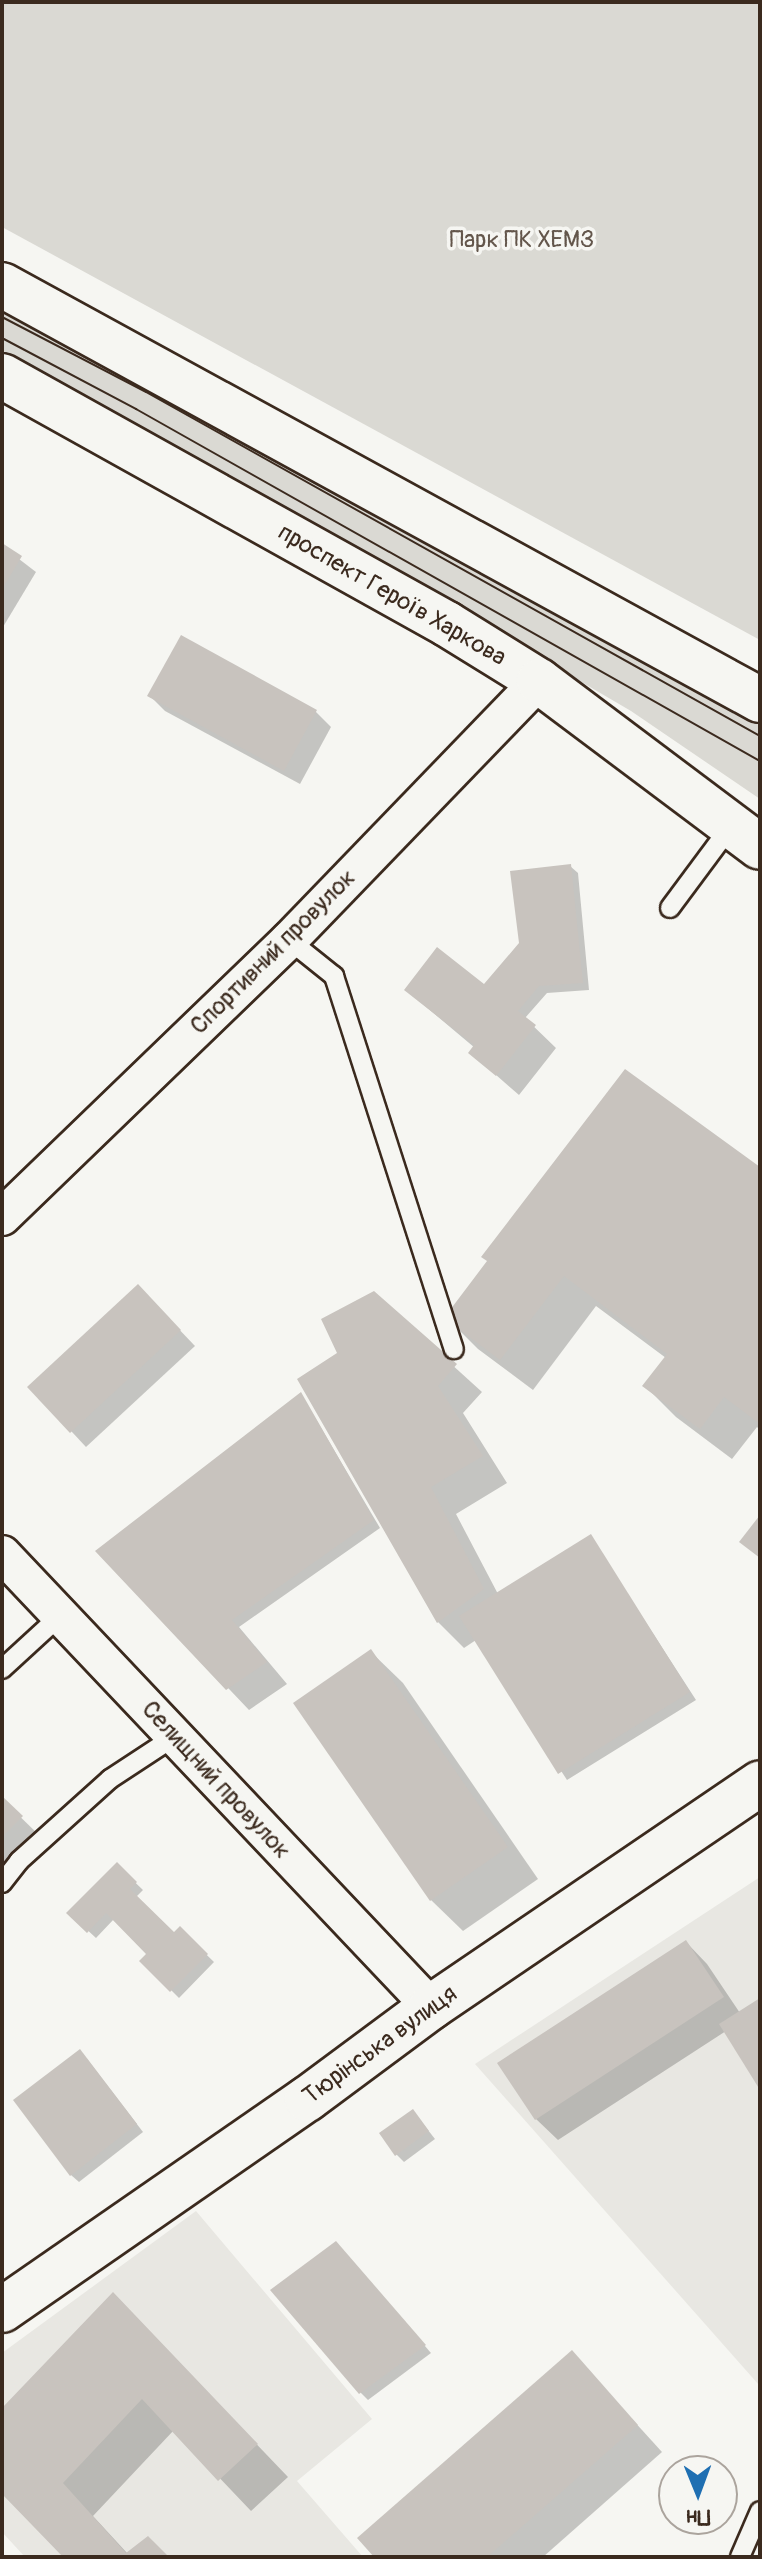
<!DOCTYPE html>
<meta charset="utf-8">
<style>
body{margin:0}
#map{position:relative;width:762px;height:2559px;overflow:hidden;background:#f6f6f2;font-family:Pangolin,sans-serif}
div>[style]{position:absolute}
[style*='--x']{left:calc(var(--x)*1px);top:calc(var(--y)*1px);width:calc(var(--w)*1px);rotate:calc(var(--a)*1deg)}
.built>*{inset:0;background:#e8e7e2}
.green>*{inset:0;background:#dad9d3}
.shadow>*{inset:0;background:#0003}
.building>*{inset:0;background:#c8c3be}
.roads{filter:drop-shadow(2px 0 #3b2a1e) drop-shadow(-2px 0 #3b2a1e) drop-shadow(0 2px #3b2a1e) drop-shadow(0 -2px #3b2a1e)}
.lane>*{height:18px;margin:-9px;padding:0 9px;transform-origin:9px;border-radius:9px;background:#f6f6f2}
.street>*{height:36px;margin:-18px;padding:0 18px;transform-origin:18px;border-radius:18px;background:#f6f6f2}
.secondary>*{height:44px;margin:-22px;padding:0 22px;transform-origin:22px;border-radius:22px;background:#f6f6f2}
.primary>*{height:44px;margin:-22px;padding:0 22px;transform-origin:22px;border-radius:22px;background:#f6f6f2}
.tram>*{height:2px;margin:-1px;padding:0 1px;transform-origin:1px;border-radius:1px;background:#3b2a1e}
span{translate:-50% -50%;white-space:nowrap;text-align:center;line-height:1.15;-webkit-text-stroke:7px #f6f6f2;paint-order:stroke}
.park-label{font-size:24px;color:#63564b}
.street-label{font-size:24px;color:#3b2a1e}
.frame{position:absolute;inset:0;border:4px solid #3b2a1e;pointer-events:none}
.north{position:absolute;left:658px;top:2455px;width:80px;height:80px;box-sizing:border-box;background:#f6f6f2;border:2px solid #aba49d;border-radius:50%;rotate:179deg;font-size:22px;font-weight:700;line-height:32px;text-align:center;color:#3b2a1e}
.north::after{content:'';display:block;margin:auto;width:28px;height:36px;background:#1f6fb2;clip-path:polygon(50% 0,100% 100%,50% 72%,0 100%)}
</style>
<div id="map">
<div class="built">
<i style="clip-path:polygon(760px 1877px,760px 2385px,759px 2385px,475px 2064px)"></i>
<i style="clip-path:polygon(196px 2211px,372px 2419px,297px 2481px,363px 2557px,25px 2557px,2px 2532px,2px 2353px)"></i>
</div>
<div class="green">
<i style="clip-path:polygon(2px 2px,760px 2px,760px 640px,2px 227px)"></i>
<i style="clip-path:polygon(2px 306px,760px 719px,760px 799px,631px 711px,306px 521px,2px 355px)"></i>
</div>
<div class="shadow">
<i style="clip-path:polygon(2px 546px,36px 572px,3px 627px,2px 627px)"></i>
<i style="clip-path:polygon(182px 638px,316px 712px,331px 727px,300px 784px,165px 711px,150px 696px)"></i>
<i style="clip-path:polygon(570px 866px,578px 873px,589px 990px,547px 993px,525px 1018px,556px 1048px,519px 1095px,471px 1053px,475px 1048px,406px 990px,485px 986px,521px 943px)"></i>
<i style="clip-path:polygon(760px 1171px,760px 1430px,757px 1427px,732px 1459px,676px 1417px,645px 1386px,666px 1358px,596px 1306px,533px 1390px,478px 1349px,447px 1318px)"></i>
<i style="clip-path:polygon(373px 1293px,482px 1392px,463px 1413px,507px 1483px,456px 1514px,498px 1594px,590px 1536px,696px 1700px,567px 1780px,476px 1640px,464px 1648px,438px 1622px,340px 1354px)"></i>
<i style="clip-path:polygon(153px 1302px,195px 1346px,86px 1447px,30px 1387px)"></i>
<i style="clip-path:polygon(301px 1394px,380px 1528px,239px 1627px,287px 1684px,249px 1710px,98px 1551px)"></i>
<i style="clip-path:polygon(371px 1652px,403px 1683px,538px 1879px,463px 1931px,431px 1900px)"></i>
<i style="clip-path:polygon(2px 1799px,42px 1838px,2px 1880px)"></i>
<i style="clip-path:polygon(117px 1865px,143px 1890px,136px 1897px,174px 1934px,180px 1929px,214px 1962px,179px 1998px,142px 1961px,149px 1954px,114px 1919px,96px 1938px,69px 1913px)"></i>
<i style="clip-path:polygon(686px 1942px,707px 1964px,740px 2013px,760px 2001px,760px 2086px,726px 2031px,558px 2140px,536px 2119px,500px 2063px)"></i>
<i style="clip-path:polygon(87px 2059px,143px 2132px,79px 2182px,71px 2175px)"></i>
<i style="clip-path:polygon(413px 2111px,435px 2139px,404px 2162px,396px 2154px)"></i>
<i style="clip-path:polygon(343px 2251px,431px 2353px,368px 2400px,361px 2393px)"></i>
<i style="clip-path:polygon(144px 2327px,288px 2477px,251px 2511px,174px 2430px,93px 2516px,128px 2554px,166px 2557px,66px 2557px,2px 2491px,2px 2411px)"></i>
<i style="clip-path:polygon(572px 2353px,662px 2452px,543px 2557px,377px 2557px)"></i>
</div>
<div class="building">
<i style="clip-path:polygon(2px 543px,22px 556px,2px 589px)"></i>
<i style="clip-path:polygon(181px 635px,317px 710px,284px 771px,147px 696px)"></i>
<i style="clip-path:polygon(571px 864px,583px 983px,539px 986px,518px 1011px,536px 1025px,496px 1076px,468px 1053px,474px 1045px,404px 990px,437px 947px,484px 984px,519px 943px,510px 871px)"></i>
<i style="clip-path:polygon(625px 1069px,760px 1167px,760px 1424px,724px 1397px,700px 1429px,642px 1386px,667px 1354px,564px 1276px,500px 1360px,444px 1318px,487px 1261px,481px 1257px)"></i>
<i style="clip-path:polygon(138px 1284px,181px 1330px,70px 1433px,27px 1387px)"></i>
<i style="clip-path:polygon(374px 1291px,457px 1364px,438px 1386px,483px 1456px,431px 1487px,484px 1589px,437px 1623px,297px 1379px,337px 1353px,321px 1319px)"></i>
<i style="clip-path:polygon(301px 1392px,374px 1520px,232px 1620px,267px 1662px,226px 1690px,95px 1551px)"></i>
<i style="clip-path:polygon(760px 1515px,760px 1558px,739px 1542px)"></i>
<i style="clip-path:polygon(591px 1534px,690px 1692px,558px 1774px,459px 1616px)"></i>
<i style="clip-path:polygon(371px 1649px,508px 1847px,430px 1901px,293px 1703px)"></i>
<i style="clip-path:polygon(2px 1796px,23px 1816px,2px 1837px)"></i>
<i style="clip-path:polygon(117px 1862px,137px 1882px,130px 1889px,174px 1932px,180px 1926px,208px 1954px,170px 1992px,139px 1961px,146px 1954px,106px 1913px,87px 1933px,66px 1913px)"></i>
<i style="clip-path:polygon(686px 1940px,724px 1997px,535px 2120px,497px 2063px)"></i>
<i style="clip-path:polygon(760px 1998px,760px 2090px,719px 2024px)"></i>
<i style="clip-path:polygon(80px 2049px,137px 2124px,70px 2176px,13px 2100px)"></i>
<i style="clip-path:polygon(413px 2109px,429px 2131px,395px 2156px,379px 2133px)"></i>
<i style="clip-path:polygon(336px 2241px,426px 2345px,359px 2394px,270px 2290px)"></i>
<i style="clip-path:polygon(113px 2292px,258px 2444px,218px 2481px,142px 2399px,63px 2483px,126px 2553px,148px 2536px,169px 2557px,63px 2557px,2px 2494px,2px 2408px)"></i>
<i style="clip-path:polygon(572px 2350px,638px 2425px,487px 2557px,374px 2557px,357px 2538px)"></i>
</div>
<div class="roads">
<div class="lane">
<i style="--x:670;--y:908;--w:102;--a:-53.4"></i>
<i style="--x:289;--y:940;--w:58;--a:38.7"></i>
<i style="--x:334;--y:976;--w:392;--a:72.2"></i>
<i style="--x:2;--y:1669;--w:81;--a:-42.5"></i>
<i style="--x:2;--y:1883;--w:28;--a:-52"></i>
<i style="--x:19;--y:1861;--w:122;--a:-42"></i>
<i style="--x:110;--y:1779;--w:77;--a:-33.3"></i>
<i style="--x:740;--y:2557;--w:50;--a:-66.5"></i>
</div>
<div class="street">
<i style="--x:2;--y:1217;--w:399;--a:-44"></i>
<i style="--x:289;--y:940;--w:360;--a:-46"></i>
<i style="--x:2;--y:1554;--w:624;--a:46.56"></i>
</div>
<div class="secondary">
<i style="--x:2;--y:2310;--w:371;--a:-34.7"></i>
<i style="--x:307;--y:2099;--w:154;--a:-36.6"></i>
<i style="--x:431;--y:2007;--w:398;--a:-34.2"></i>
</div>
<div class="primary">
<i style="--x:2;--y:285;--w:864;--a:28.7"></i>
<i style="--x:2;--y:376;--w:509;--a:29.13"></i>
<i style="--x:447;--y:624;--w:108;--a:31.8"></i>
<i style="--x:539;--y:681;--w:276;--a:36.9"></i>
</div>
</div>
<div class="tram">
<i style="--x:2;--y:317;--w:162;--a:27.5"></i>
<i style="--x:146;--y:392;--w:704;--a:29.26"></i>
<i style="--x:2;--y:338;--w:152;--a:27.9"></i>
<i style="--x:136;--y:409;--w:716;--a:29.43"></i>
</div>
<div class="park-label">
<span style="left:522px;top:240px">Парк ПК ХЕМЗ</span>
</div>
<div class="street-label">
<span style="left:392px;top:595px;rotate:30deg">проспект Героїв Харкова</span>
<span style="left:273px;top:952px;rotate:-45deg">Спортивний провулок</span>
<span style="left:216px;top:1780px;rotate:47deg">Селищний провулок</span>
<span style="left:380px;top:2045px;rotate:-36deg">Тюрінська вулиця</span>
</div>
<div class="frame"></div>
<div class="north">Пн</div>
</div>
